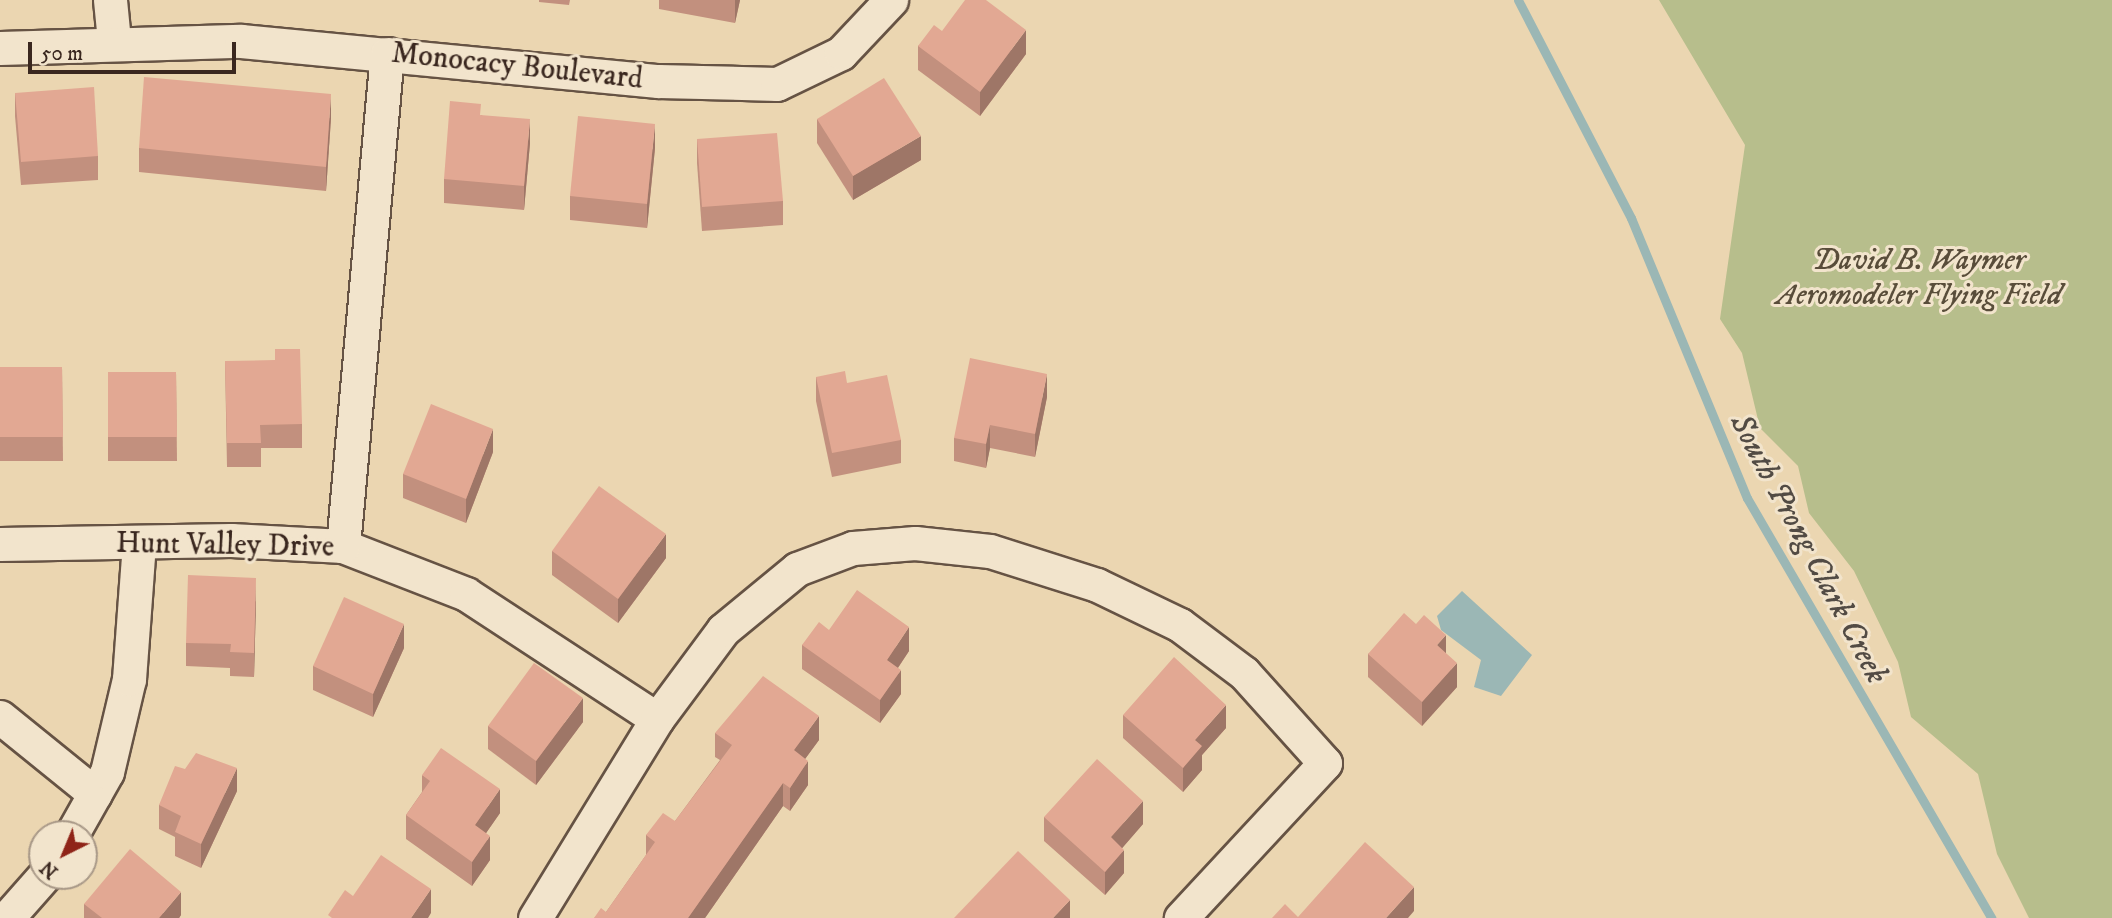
<!DOCTYPE html>
<style>
body{margin:0}
#map{position:relative;width:2112px;height:918px;overflow:hidden;background:#ebd6b1;font-family:"IM FELL DW Pica",serif}
div>[style]{position:absolute}
[style*='--x']{left:calc(var(--x)*1px);top:calc(var(--y)*1px);width:calc(var(--w)*1px);rotate:calc(var(--a)*1deg)}
.green>*{inset:0;background:#b7be8c}
.water>*{inset:0;background:#9bb7b5}
.stream>*{height:9px;margin:-4.5px;padding:0 4.5px;transform-origin:4.5px;border-radius:4.5px;background:#9bb7b5}
.roads{filter:drop-shadow(2px 0 #665344) drop-shadow(-2px 0 #665344) drop-shadow(0 2px #665344) drop-shadow(0 -2px #665344)}
.street>*{height:33px;margin:-16.5px;padding:0 16.5px;transform-origin:16.5px;border-radius:16.5px;background:#f2e4cc}
.wall>*{inset:0;background:#c2907e}
.shaded-wall>*{inset:0;background:#9e7667}
.building>*{inset:0;background:#e2a893}
span{translate:-50% -50%;white-space:nowrap;text-align:center;line-height:1.15;-webkit-text-stroke:6px #f2e4cc;paint-order:stroke}
.street-label{font-size:30px;color:#3a271f}
.park-label{font-size:30px;color:#594d3a;font-style:italic}
.water-label{font-size:32px;color:#524b44;font-style:italic}
.north{position:absolute;left:28px;top:820px;width:70px;height:70px;box-sizing:border-box;background:#f2e4cc;border:2px solid #a89887;border-radius:50%;rotate:223deg;font-size:19px;font-weight:700;line-height:28px;text-align:center;color:#3a271f}
.north::after{content:'';display:block;margin:auto;width:24px;height:32px;background:#8f2418;clip-path:polygon(50% 0,100% 100%,50% 72%,0 100%)}
.scale{position:absolute;left:28px;top:42px;width:208px;height:32px;box-sizing:border-box;border:4px solid #3a271f;border-top:0;padding-left:9px;font-size:21px;line-height:24px;white-space:nowrap;color:#3a271f;-webkit-text-stroke:5px #f2e4cc;paint-order:stroke}
</style>
<div id="map">
<div class="green">
<i style="clip-path:polygon(1659px 0,2112px 0,2112px 918px,2029px 918px,1997px 854px,1978px 774px,1911px 717px,1898px 662px,1854px 571px,1809px 513px,1798px 466px,1760px 428px,1742px 353px,1720px 319px,1745px 145px)"></i>
</div>
<div class="water">
<i style="clip-path:polygon(1462px 591px,1532px 655px,1501px 696px,1474px 687px,1481px 660px,1441px 630px,1437px 616px)"></i>
</div>
<div class="stream">
<i style="--x:1518;--y:0;--w:246;--a:62.6"></i>
<i style="--x:1631;--y:218;--w:303;--a:67.5"></i>
<i style="--x:1747;--y:498;--w:486;--a:59.8"></i>
</div>
<div class="roads">
<div class="street">
<i style="--x:110;--y:0;--w:41;--a:84.4"></i>
<i style="--x:0;--y:48;--w:241;--a:-1.7"></i>
<i style="--x:241;--y:41;--w:419;--a:5.5"></i>
<i style="--x:658;--y:81;--w:119;--a:1.4"></i>
<i style="--x:777;--y:84;--w:71;--a:-25.8"></i>
<i style="--x:841;--y:53;--w:73;--a:-46.7"></i>
<i style="--x:0;--y:544;--w:231;--a:-1"></i>
<i style="--x:231;--y:540;--w:112;--a:3.1"></i>
<i style="--x:343;--y:546;--w:132;--a:21.3"></i>
<i style="--x:466;--y:594;--w:228;--a:33.2"></i>
<i style="--x:343;--y:546;--w:494;--a:-84.9"></i>
<i style="--x:0;--y:717;--w:122;--a:39"></i>
<i style="--x:72;--y:834;--w:71;--a:-60.6"></i>
<i style="--x:107;--y:772;--w:96;--a:-76.7"></i>
<i style="--x:129;--y:679;--w:137;--a:-85.8"></i>
<i style="--x:7;--y:918;--w:56;--a:-48.6"></i>
<i style="--x:535;--y:918;--w:233;--a:-58.5"></i>
<i style="--x:657;--y:719;--w:111;--a:-53.4"></i>
<i style="--x:723;--y:630;--w:96;--a:-39.5"></i>
<i style="--x:797;--y:569;--w:60;--a:-20.6"></i>
<i style="--x:853;--y:548;--w:62;--a:-4.6"></i>
<i style="--x:915;--y:543;--w:75;--a:6.1"></i>
<i style="--x:990;--y:551;--w:112;--a:17.6"></i>
<i style="--x:1097;--y:585;--w:92;--a:25.7"></i>
<i style="--x:1180;--y:625;--w:80;--a:36.9"></i>
<i style="--x:1244;--y:673;--w:121;--a:48"></i>
<i style="--x:1325;--y:763;--w:212;--a:132.9"></i>
</div>
</div>
<div class="wall">
<i style="clip-path:polygon(539px 0,570px 0,569px 5px,539px 2px)"></i>
<i style="clip-path:polygon(659px 0,740px 0,735px 23px,659px 9px)"></i>
<i style="clip-path:polygon(942px 31px,1026px 54px,980px 116px,918px 70px,918px 46px)"></i>
<i style="clip-path:polygon(15px 93px,98px 156px,98px 180px,21px 185px,15px 116px)"></i>
<i style="clip-path:polygon(481px 115px,530px 143px,524px 210px,444px 203px,444px 179px)"></i>
<i style="clip-path:polygon(331px 118px,326px 191px,139px 172px,139px 148px)"></i>
<i style="clip-path:polygon(817px 119px,921px 160px,853px 200px,817px 143px)"></i>
<i style="clip-path:polygon(697px 139px,783px 201px,783px 225px,702px 231px,697px 163px)"></i>
<i style="clip-path:polygon(655px 148px,647px 228px,570px 220px,570px 196px)"></i>
<i style="clip-path:polygon(225px 361px,302px 424px,302px 448px,261px 448px,261px 467px,227px 467px)"></i>
<i style="clip-path:polygon(0 367px,62px 367px,63px 461px,0 461px)"></i>
<i style="clip-path:polygon(108px 372px,176px 372px,177px 461px,108px 461px)"></i>
<i style="clip-path:polygon(816px 377px,847px 383px,901px 440px,901px 463px,832px 477px,816px 401px)"></i>
<i style="clip-path:polygon(1047px 397px,1035px 457px,990px 448px,986px 468px,954px 461px,954px 438px)"></i>
<i style="clip-path:polygon(493px 452px,466px 523px,403px 498px,403px 474px)"></i>
<i style="clip-path:polygon(552px 551px,666px 558px,618px 623px,552px 575px)"></i>
<i style="clip-path:polygon(256px 601px,254px 677px,230px 676px,230px 668px,186px 666px,186px 643px)"></i>
<i style="clip-path:polygon(1416px 624px,1446px 654px,1457px 687px,1422px 726px,1368px 677px,1368px 654px)"></i>
<i style="clip-path:polygon(829px 630px,909px 651px,898px 668px,901px 694px,880px 723px,802px 669px,802px 645px)"></i>
<i style="clip-path:polygon(404px 648px,373px 717px,313px 690px,313px 666px)"></i>
<i style="clip-path:polygon(1123px 715px,1226px 728px,1202px 755px,1202px 770px,1183px 792px,1123px 738px)"></i>
<i style="clip-path:polygon(583px 722px,536px 785px,488px 749px,488px 726px)"></i>
<i style="clip-path:polygon(715px 733px,819px 740px,805px 759px,808px 785px,790px 811px,783px 806px,705px 918px,594px 918px,606px 912px,646px 855px,646px 835px,675px 821px,720px 760px,715px 757px)"></i>
<i style="clip-path:polygon(422px 775px,500px 813px,486px 833px,490px 860px,472px 886px,406px 839px,406px 815px,422px 792px)"></i>
<i style="clip-path:polygon(237px 791px,201px 868px,175px 856px,175px 837px,159px 829px,159px 805px)"></i>
<i style="clip-path:polygon(1044px 817px,1143px 824px,1122px 848px,1124px 873px,1105px 895px,1044px 841px)"></i>
<i style="clip-path:polygon(84px 904px,181px 915px,179px 918px,84px 918px)"></i>
</div>
<div class="shaded-wall">
<i style="clip-path:polygon(735px 0,740px 0,735px 23px)"></i>
<i style="clip-path:polygon(1026px 30px,1026px 54px,980px 116px,980px 92px)"></i>
<i style="clip-path:polygon(331px 94px,331px 118px,326px 191px,326px 167px)"></i>
<i style="clip-path:polygon(530px 119px,530px 143px,524px 210px,524px 186px)"></i>
<i style="clip-path:polygon(655px 124px,655px 148px,647px 228px,647px 204px)"></i>
<i style="clip-path:polygon(921px 136px,921px 160px,853px 200px,853px 176px)"></i>
<i style="clip-path:polygon(1047px 374px,1047px 397px,1035px 457px,1035px 434px)"></i>
<i style="clip-path:polygon(990px 425px,990px 448px,986px 468px,986px 444px)"></i>
<i style="clip-path:polygon(493px 429px,493px 452px,466px 523px,466px 499px)"></i>
<i style="clip-path:polygon(666px 534px,666px 558px,618px 623px,618px 599px)"></i>
<i style="clip-path:polygon(256px 578px,256px 601px,254px 677px,254px 653px)"></i>
<i style="clip-path:polygon(404px 624px,404px 648px,373px 717px,373px 694px)"></i>
<i style="clip-path:polygon(909px 627px,909px 651px,887px 684px,887px 660px)"></i>
<i style="clip-path:polygon(1446px 635px,1446px 659px,1437px 645px)"></i>
<i style="clip-path:polygon(1457px 663px,1457px 687px,1422px 726px,1422px 702px)"></i>
<i style="clip-path:polygon(901px 670px,901px 694px,880px 723px,880px 700px)"></i>
<i style="clip-path:polygon(583px 698px,583px 722px,536px 785px,536px 761px)"></i>
<i style="clip-path:polygon(1226px 705px,1226px 728px,1202px 755px,1202px 770px,1183px 792px,1183px 768px,1195px 740px)"></i>
<i style="clip-path:polygon(819px 716px,819px 740px,794px 774px,794px 750px)"></i>
<i style="clip-path:polygon(808px 761px,808px 785px,790px 811px,790px 788px)"></i>
<i style="clip-path:polygon(237px 768px,237px 791px,201px 868px,201px 844px)"></i>
<i style="clip-path:polygon(783px 783px,783px 806px,705px 918px,688px 918px)"></i>
<i style="clip-path:polygon(500px 789px,500px 813px,475px 849px,475px 825px)"></i>
<i style="clip-path:polygon(1143px 801px,1143px 824px,1111px 861px,1111px 837px)"></i>
<i style="clip-path:polygon(490px 836px,490px 860px,472px 886px,472px 862px)"></i>
<i style="clip-path:polygon(1124px 850px,1124px 873px,1105px 895px,1105px 872px)"></i>
<i style="clip-path:polygon(1414px 887px,1414px 911px,1408px 918px,1386px 918px)"></i>
<i style="clip-path:polygon(431px 889px,431px 913px,428px 918px,411px 918px)"></i>
<i style="clip-path:polygon(181px 892px,181px 915px,179px 918px,159px 918px)"></i>
<i style="clip-path:polygon(1070px 900px,1070px 918px,1053px 918px)"></i>
</div>
<div class="building">
<i style="clip-path:polygon(965px 0,986px 0,1026px 30px,980px 92px,918px 46px,934px 25px,942px 31px)"></i>
<i style="clip-path:polygon(144px 77px,331px 94px,326px 167px,139px 148px)"></i>
<i style="clip-path:polygon(884px 78px,921px 136px,853px 176px,817px 119px)"></i>
<i style="clip-path:polygon(94px 87px,98px 156px,21px 162px,15px 93px)"></i>
<i style="clip-path:polygon(450px 101px,481px 104px,480px 115px,530px 119px,524px 186px,444px 179px)"></i>
<i style="clip-path:polygon(578px 116px,655px 124px,647px 204px,570px 196px)"></i>
<i style="clip-path:polygon(777px 133px,783px 201px,702px 207px,697px 139px)"></i>
<i style="clip-path:polygon(275px 349px,300px 349px,302px 424px,260px 425px,261px 443px,227px 443px,225px 361px,275px 360px)"></i>
<i style="clip-path:polygon(970px 358px,1047px 374px,1035px 434px,990px 425px,986px 444px,954px 438px)"></i>
<i style="clip-path:polygon(0 367px,62px 367px,63px 437px,0 437px)"></i>
<i style="clip-path:polygon(845px 371px,847px 383px,887px 375px,901px 440px,832px 453px,816px 377px)"></i>
<i style="clip-path:polygon(108px 372px,176px 372px,177px 437px,108px 437px)"></i>
<i style="clip-path:polygon(431px 404px,493px 429px,466px 499px,403px 474px)"></i>
<i style="clip-path:polygon(599px 486px,666px 534px,618px 599px,552px 551px)"></i>
<i style="clip-path:polygon(188px 575px,256px 578px,254px 653px,230px 652px,231px 644px,186px 643px)"></i>
<i style="clip-path:polygon(857px 590px,909px 627px,887px 660px,901px 670px,880px 700px,802px 645px,819px 622px,829px 630px)"></i>
<i style="clip-path:polygon(344px 597px,404px 624px,373px 694px,313px 666px)"></i>
<i style="clip-path:polygon(1404px 613px,1416px 624px,1424px 615px,1446px 635px,1437px 645px,1457px 663px,1422px 702px,1368px 654px)"></i>
<i style="clip-path:polygon(1174px 657px,1226px 705px,1195px 740px,1202px 746px,1183px 768px,1123px 715px)"></i>
<i style="clip-path:polygon(534px 663px,583px 698px,536px 761px,488px 726px)"></i>
<i style="clip-path:polygon(763px 676px,819px 716px,794px 750px,808px 761px,790px 788px,783px 783px,688px 918px,594px 918px,601px 908px,606px 912px,655px 842px,646px 835px,663px 813px,675px 821px,732px 745px,715px 733px)"></i>
<i style="clip-path:polygon(441px 748px,500px 789px,475px 825px,490px 836px,472px 862px,406px 815px,430px 781px,422px 775px)"></i>
<i style="clip-path:polygon(196px 753px,237px 768px,201px 844px,175px 832px,181px 816px,159px 805px,175px 766px,185px 769px)"></i>
<i style="clip-path:polygon(1097px 759px,1143px 801px,1111px 837px,1124px 850px,1105px 872px,1044px 817px)"></i>
<i style="clip-path:polygon(1365px 842px,1414px 887px,1386px 918px,1272px 918px,1285px 904px,1298px 917px)"></i>
<i style="clip-path:polygon(130px 849px,181px 892px,159px 918px,102px 918px,84px 904px)"></i>
<i style="clip-path:polygon(1018px 851px,1070px 900px,1053px 918px,954px 918px)"></i>
<i style="clip-path:polygon(381px 855px,431px 889px,411px 918px,332px 918px,328px 915px,345px 890px,353px 896px)"></i>
</div>
<div class="street-label">
<span style="left:517px;top:67px;rotate:6deg">Monocacy Boulevard</span>
<span style="left:225px;top:546px;rotate:1deg">Hunt Valley Drive</span>
</div>
<div class="park-label">
<span style="left:1919px;top:278px">David B. Waymer<br>Aeromodeler Flying Field</span>
</div>
<div class="water-label">
<span style="left:1808px;top:549px;rotate:62deg">South Prong Clark Creek</span>
</div>
<div class="north">N</div>
<div class="scale">50 m</div>
</div>
